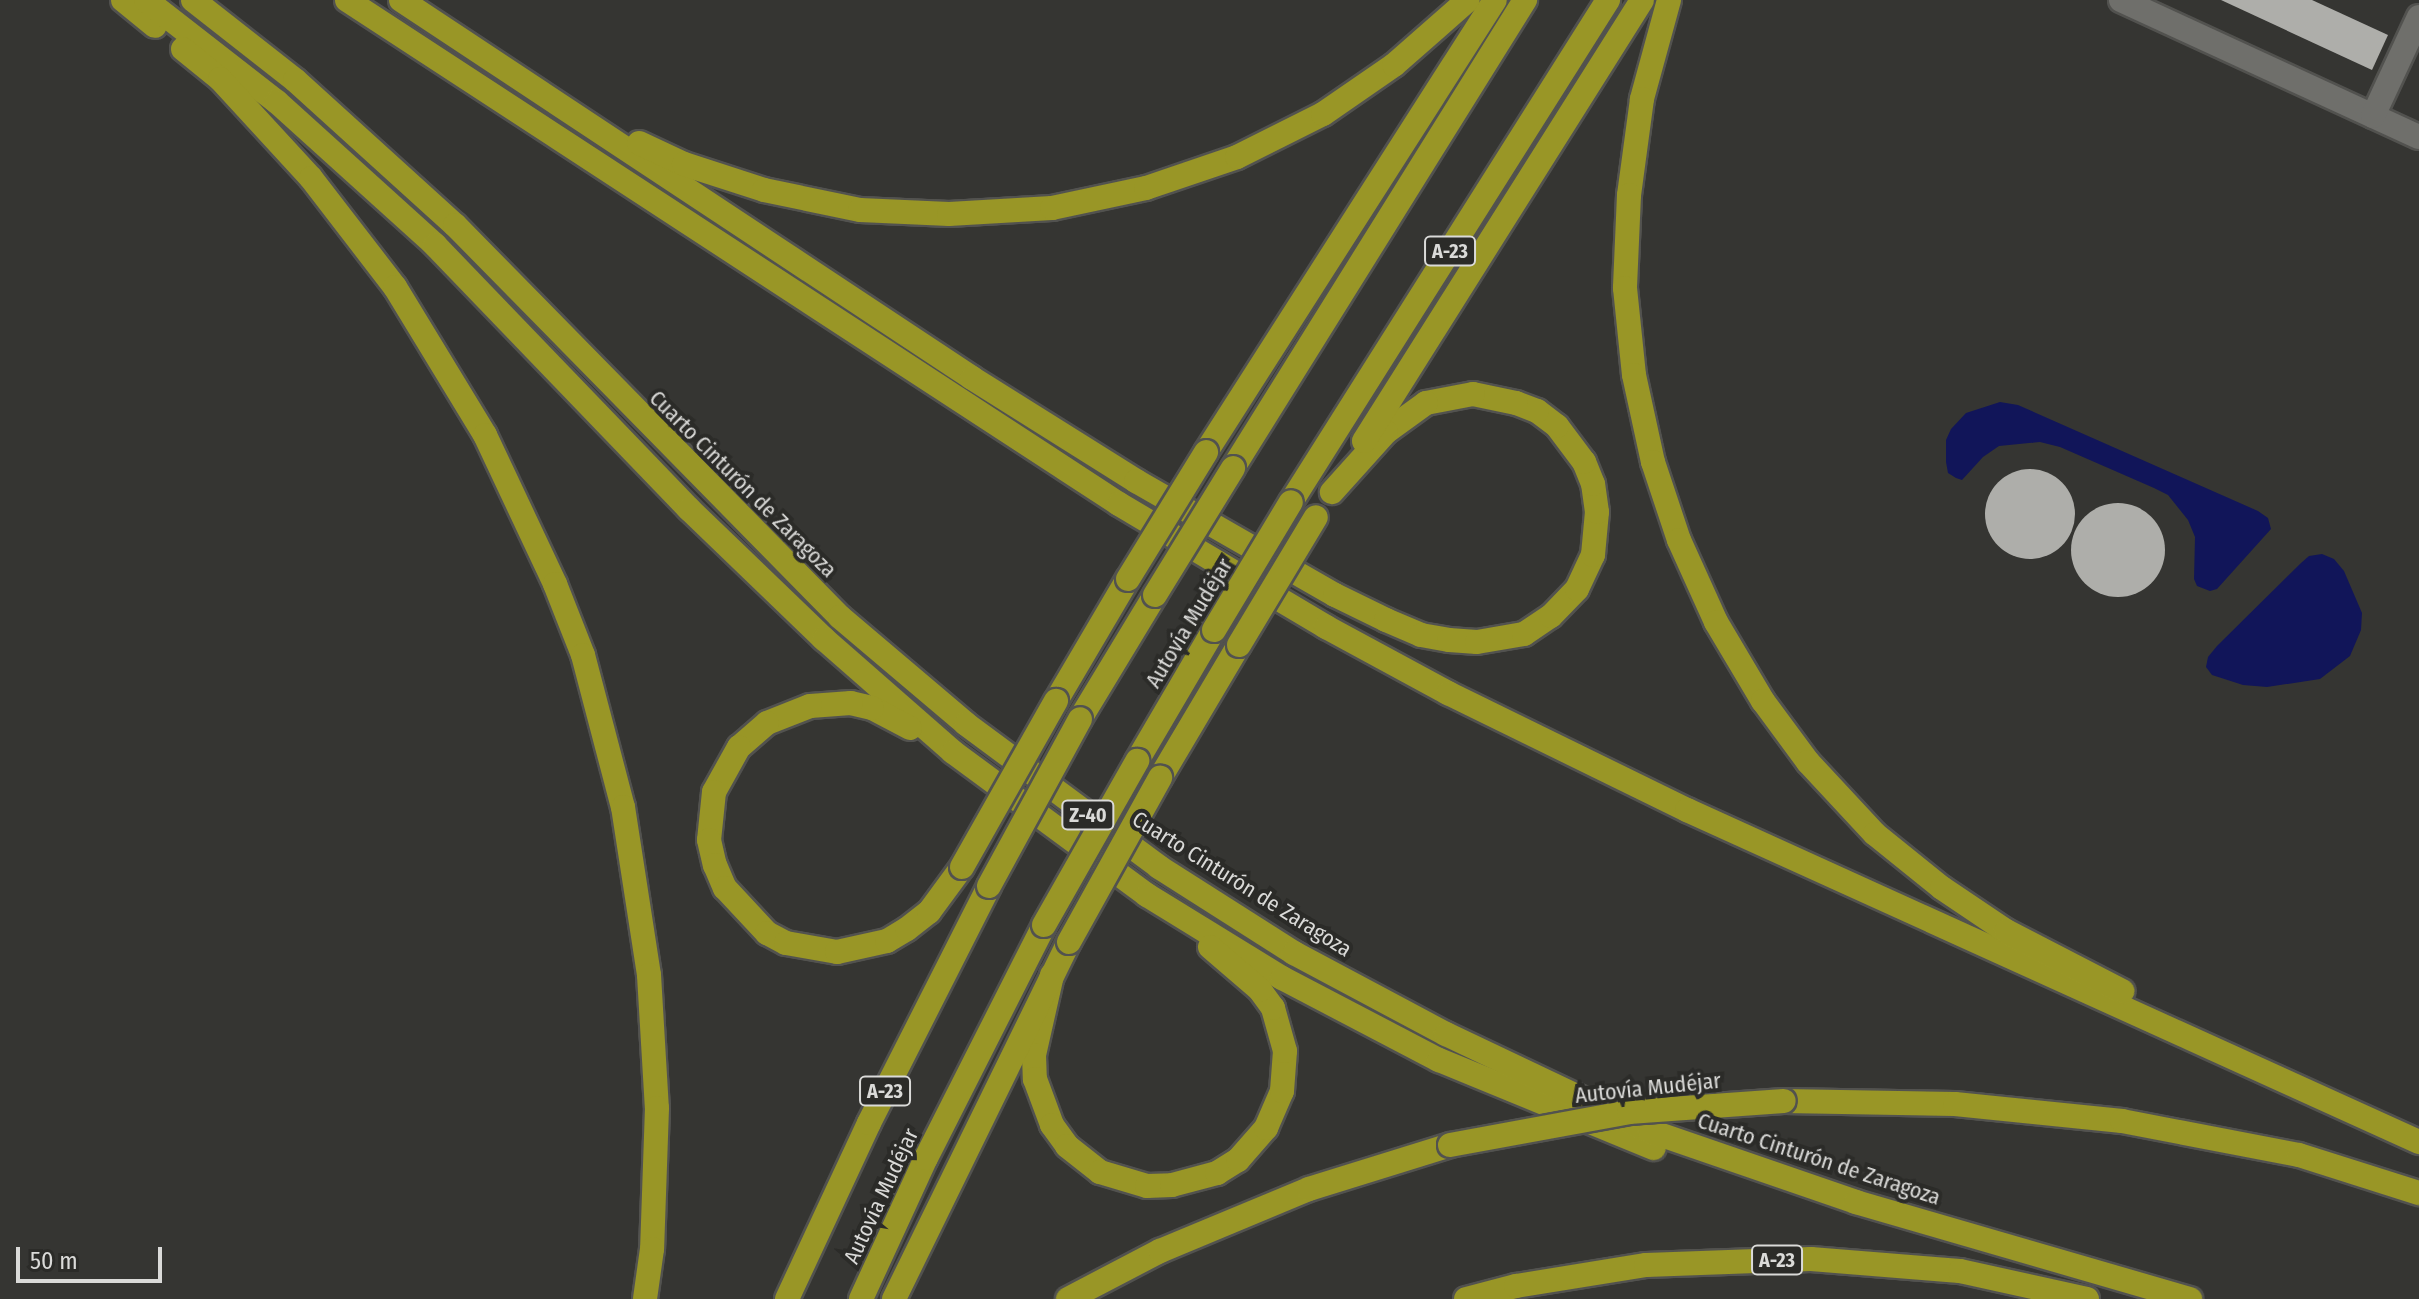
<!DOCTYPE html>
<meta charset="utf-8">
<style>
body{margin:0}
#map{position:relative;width:2419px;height:1299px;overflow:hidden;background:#353532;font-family:"Fira Sans Condensed",sans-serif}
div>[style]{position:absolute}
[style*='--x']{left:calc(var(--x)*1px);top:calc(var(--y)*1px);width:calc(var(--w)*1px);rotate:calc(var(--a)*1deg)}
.water>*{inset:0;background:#111559}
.building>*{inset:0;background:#aeaeaa}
.round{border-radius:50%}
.roads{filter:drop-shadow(2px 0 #52524f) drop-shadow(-2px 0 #52524f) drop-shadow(0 2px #52524f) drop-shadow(0 -2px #52524f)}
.minor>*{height:24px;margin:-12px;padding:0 12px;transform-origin:12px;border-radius:12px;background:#6f6f6b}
.highway>*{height:24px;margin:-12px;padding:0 12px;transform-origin:12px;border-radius:12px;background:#999626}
.bridges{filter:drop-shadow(2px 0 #52524f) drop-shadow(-2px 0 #52524f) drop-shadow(0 2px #52524f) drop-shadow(0 -2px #52524f)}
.highway-bridge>*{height:24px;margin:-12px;padding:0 12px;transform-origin:12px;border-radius:12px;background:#999626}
span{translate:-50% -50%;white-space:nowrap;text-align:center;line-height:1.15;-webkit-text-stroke:8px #2b2b28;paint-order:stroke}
.shield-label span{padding:2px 6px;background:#2b2b28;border:2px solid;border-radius:6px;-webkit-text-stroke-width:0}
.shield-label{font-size:20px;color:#dadad8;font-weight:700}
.street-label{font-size:22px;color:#dadad8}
.scale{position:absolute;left:16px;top:1247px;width:146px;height:36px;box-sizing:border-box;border:4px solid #dadad8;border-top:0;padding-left:10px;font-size:24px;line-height:28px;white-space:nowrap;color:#dadad8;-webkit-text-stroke:6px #2b2b28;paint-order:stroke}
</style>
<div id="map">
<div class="water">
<i style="clip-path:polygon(2000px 402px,2018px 405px,2258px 511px,2268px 518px,2271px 529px,2217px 589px,2210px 591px,2197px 586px,2194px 579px,2195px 537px,2188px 520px,2168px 495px,2154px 488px,2060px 447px,2040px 442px,1999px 446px,1983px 457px,1962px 480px,1956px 478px,1948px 473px,1946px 462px,1946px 440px,1951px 429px,1966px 413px)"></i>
<i style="clip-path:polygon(2322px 554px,2334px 559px,2344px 571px,2362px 613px,2361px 630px,2350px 656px,2320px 679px,2267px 687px,2243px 685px,2212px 675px,2206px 667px,2208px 657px,2217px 646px,2301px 563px,2309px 556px)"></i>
</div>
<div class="building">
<i style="clip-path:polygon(2221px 0,2312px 0,2388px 35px,2372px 70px)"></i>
<i class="round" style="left:1985px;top:469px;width:90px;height:90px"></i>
<i class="round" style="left:2071px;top:503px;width:94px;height:94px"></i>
</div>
<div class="roads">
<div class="minor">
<i style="--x:2121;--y:0;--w:328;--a:24.7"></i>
<i style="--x:2373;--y:116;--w:109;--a:-65.1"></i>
</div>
<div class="highway">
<i style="--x:123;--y:0;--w:41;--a:39.1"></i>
<i style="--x:146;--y:0;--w:166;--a:37.9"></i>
<i style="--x:277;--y:102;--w:213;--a:42.1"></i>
<i style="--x:435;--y:245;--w:366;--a:46.1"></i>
<i style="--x:689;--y:509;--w:187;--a:43.9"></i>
<i style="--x:824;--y:639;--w:171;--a:41.2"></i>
<i style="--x:953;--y:752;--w:241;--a:36.4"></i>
<i style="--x:1147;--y:895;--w:158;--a:31.6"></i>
<i style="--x:1282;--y:978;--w:177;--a:27.6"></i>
<i style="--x:1439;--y:1060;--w:232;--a:22.3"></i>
<i style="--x:193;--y:0;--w:130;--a:38.1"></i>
<i style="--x:295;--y:80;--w:216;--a:42.2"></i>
<i style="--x:455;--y:225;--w:549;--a:45.52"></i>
<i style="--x:840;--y:617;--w:165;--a:40.3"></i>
<i style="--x:966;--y:724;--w:240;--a:36.5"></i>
<i style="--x:1159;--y:867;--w:160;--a:32.5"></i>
<i style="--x:1294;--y:953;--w:172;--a:28.1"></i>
<i style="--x:1446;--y:1034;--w:226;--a:25.4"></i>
<i style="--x:1650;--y:1131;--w:218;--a:19"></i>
<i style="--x:1856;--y:1202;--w:348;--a:16.2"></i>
<i style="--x:347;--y:0;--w:922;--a:33.14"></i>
<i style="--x:1119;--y:504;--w:241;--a:30.7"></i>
<i style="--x:1326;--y:627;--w:139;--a:28.4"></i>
<i style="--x:1448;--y:693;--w:266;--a:26.1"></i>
<i style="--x:1687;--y:810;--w:804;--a:24.4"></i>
<i style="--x:401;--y:0;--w:685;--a:33.5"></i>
<i style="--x:972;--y:378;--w:194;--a:32.1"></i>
<i style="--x:1136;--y:481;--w:229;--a:29.8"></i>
<i style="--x:1335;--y:595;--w:57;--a:26.1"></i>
<i style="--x:1386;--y:620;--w:38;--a:23"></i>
<i style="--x:1421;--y:635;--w:28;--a:10"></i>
<i style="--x:1449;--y:640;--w:28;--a:4"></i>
<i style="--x:1477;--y:642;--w:48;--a:-9.7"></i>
<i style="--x:1524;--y:634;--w:32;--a:-34"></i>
<i style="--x:1551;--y:616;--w:37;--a:-46"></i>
<i style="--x:1577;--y:589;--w:38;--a:-65"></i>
<i style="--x:1593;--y:555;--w:43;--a:-84.7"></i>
<i style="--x:1597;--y:512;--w:28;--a:-98"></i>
<i style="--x:1593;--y:484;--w:24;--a:-112"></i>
<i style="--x:1584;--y:462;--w:45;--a:-126.9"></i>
<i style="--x:1557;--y:426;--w:25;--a:-143"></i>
<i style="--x:1537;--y:411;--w:22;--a:-159"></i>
<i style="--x:1516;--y:403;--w:44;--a:-168.2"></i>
<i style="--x:1473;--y:394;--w:48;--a:169.2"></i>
<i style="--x:1426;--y:403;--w:49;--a:144.1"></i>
<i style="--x:1386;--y:432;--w:81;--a:132"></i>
<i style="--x:1669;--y:0;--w:103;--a:105.3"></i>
<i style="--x:1642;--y:99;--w:97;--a:97.7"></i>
<i style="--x:1629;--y:195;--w:93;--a:92.5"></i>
<i style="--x:1625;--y:288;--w:87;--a:84.1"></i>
<i style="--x:1634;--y:375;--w:89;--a:77.7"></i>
<i style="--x:1653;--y:462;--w:82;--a:71.6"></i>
<i style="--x:1679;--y:540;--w:90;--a:65.7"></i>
<i style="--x:1716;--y:622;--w:92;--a:59.3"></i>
<i style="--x:1763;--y:701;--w:76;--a:53.6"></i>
<i style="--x:1808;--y:762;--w:98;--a:47.1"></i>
<i style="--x:1875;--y:834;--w:86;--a:38.9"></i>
<i style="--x:1942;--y:888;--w:77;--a:33.9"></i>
<i style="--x:2006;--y:931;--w:131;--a:27.3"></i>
<i style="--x:183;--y:49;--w:48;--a:39"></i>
<i style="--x:220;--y:79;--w:134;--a:47.4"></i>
<i style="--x:311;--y:178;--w:138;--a:52.4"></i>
<i style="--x:395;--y:287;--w:173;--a:58.7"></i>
<i style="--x:485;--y:435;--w:165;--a:64.8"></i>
<i style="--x:555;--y:584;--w:76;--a:68.5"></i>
<i style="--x:583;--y:655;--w:157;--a:75.3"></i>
<i style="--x:623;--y:807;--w:170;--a:81.2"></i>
<i style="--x:649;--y:975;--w:133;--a:86.6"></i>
<i style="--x:657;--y:1108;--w:141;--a:92"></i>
<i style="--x:652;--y:1249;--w:50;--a:98"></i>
<i style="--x:639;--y:143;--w:50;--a:25"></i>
<i style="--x:684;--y:164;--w:84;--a:18"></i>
<i style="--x:764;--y:190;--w:98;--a:11.8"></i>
<i style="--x:860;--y:210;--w:89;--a:2.6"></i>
<i style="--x:949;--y:214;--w:103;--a:-3.3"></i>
<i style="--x:1052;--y:208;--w:96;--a:-12"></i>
<i style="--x:1146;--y:188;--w:96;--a:-18.8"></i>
<i style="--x:1237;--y:157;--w:96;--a:-26.6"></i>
<i style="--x:1323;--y:114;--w:86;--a:-34.6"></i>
<i style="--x:1394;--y:65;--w:98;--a:-41.3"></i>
<i style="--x:1364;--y:441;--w:521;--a:-57.77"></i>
<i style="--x:1206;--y:452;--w:536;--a:-57.41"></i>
<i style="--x:1233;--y:468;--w:552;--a:-58.04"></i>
<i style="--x:1291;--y:502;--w:594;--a:-57.73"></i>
<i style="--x:1056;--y:701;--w:142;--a:-59.5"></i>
<i style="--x:1080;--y:719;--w:145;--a:-58.8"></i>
<i style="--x:910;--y:728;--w:43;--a:-152.2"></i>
<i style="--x:872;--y:708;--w:22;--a:-167"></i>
<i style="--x:851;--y:703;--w:41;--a:175.8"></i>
<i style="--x:810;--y:706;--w:46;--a:158.4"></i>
<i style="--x:767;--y:723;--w:37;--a:139"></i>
<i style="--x:739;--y:747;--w:51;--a:119.1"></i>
<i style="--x:714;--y:792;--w:48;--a:95.9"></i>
<i style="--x:709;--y:840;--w:26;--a:77"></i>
<i style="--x:715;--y:865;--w:25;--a:67"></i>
<i style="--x:725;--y:888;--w:62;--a:47"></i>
<i style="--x:767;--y:933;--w:21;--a:28"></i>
<i style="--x:786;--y:943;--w:52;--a:10"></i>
<i style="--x:837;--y:952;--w:51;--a:-12.4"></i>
<i style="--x:887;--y:941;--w:23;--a:-31"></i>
<i style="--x:907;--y:929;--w:28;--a:-38"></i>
<i style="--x:929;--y:912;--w:56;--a:-53.7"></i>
<i style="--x:1137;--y:761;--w:152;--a:-59.6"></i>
<i style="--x:1160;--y:778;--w:155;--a:-59.3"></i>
<i style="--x:1052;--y:975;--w:82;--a:102.7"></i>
<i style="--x:1034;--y:1055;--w:24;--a:88"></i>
<i style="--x:1035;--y:1079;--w:49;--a:69.7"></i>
<i style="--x:1052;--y:1125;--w:26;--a:54"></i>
<i style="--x:1067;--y:1146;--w:42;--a:38.2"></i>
<i style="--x:1100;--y:1172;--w:49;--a:16.6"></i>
<i style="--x:1147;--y:1186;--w:25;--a:-2"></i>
<i style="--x:1172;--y:1185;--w:47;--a:-14.9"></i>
<i style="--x:1217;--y:1173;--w:25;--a:-32"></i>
<i style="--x:1238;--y:1160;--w:43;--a:-48.8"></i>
<i style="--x:1266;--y:1128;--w:40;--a:-66.6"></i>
<i style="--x:1282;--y:1091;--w:40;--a:-85.7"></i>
<i style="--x:1285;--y:1051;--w:45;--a:-105.6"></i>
<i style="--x:1273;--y:1008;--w:22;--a:-126"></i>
<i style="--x:1260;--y:990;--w:66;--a:-139.3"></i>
<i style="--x:1784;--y:1101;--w:171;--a:1"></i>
<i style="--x:1955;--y:1104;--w:168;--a:5.8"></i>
<i style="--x:2122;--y:1121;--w:180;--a:10.9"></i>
<i style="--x:2299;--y:1155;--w:126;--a:17.6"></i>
<i style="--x:787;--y:1299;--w:194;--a:-65"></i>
<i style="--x:869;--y:1123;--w:266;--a:-63.1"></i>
<i style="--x:861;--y:1299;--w:155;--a:-65.3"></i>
<i style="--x:926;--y:1158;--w:261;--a:-63.1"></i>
<i style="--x:894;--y:1299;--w:398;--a:-63.9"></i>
<i style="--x:1068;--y:1299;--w:104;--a:-27.6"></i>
<i style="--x:1160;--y:1251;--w:161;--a:-22.6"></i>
<i style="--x:1309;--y:1189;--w:148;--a:-17.3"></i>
<i style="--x:1466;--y:1299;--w:52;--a:-14.6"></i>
<i style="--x:1516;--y:1286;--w:132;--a:-9.2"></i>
<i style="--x:1646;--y:1265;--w:165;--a:-2.1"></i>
<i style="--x:1811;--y:1259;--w:149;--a:4.6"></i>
<i style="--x:1960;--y:1271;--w:130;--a:12.4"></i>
</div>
</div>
<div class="bridges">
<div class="highway-bridge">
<i style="--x:1128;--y:579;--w:149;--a:-58.4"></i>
<i style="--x:1155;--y:595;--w:149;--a:-58.4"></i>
<i style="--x:1214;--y:630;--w:149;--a:-59"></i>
<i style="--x:1239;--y:645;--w:149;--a:-59"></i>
<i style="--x:962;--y:867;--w:191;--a:-60.5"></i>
<i style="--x:989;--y:886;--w:190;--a:-61.4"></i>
<i style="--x:1044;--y:925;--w:189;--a:-60.4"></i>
<i style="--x:1069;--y:942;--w:188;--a:-61"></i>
<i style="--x:1450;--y:1145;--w:182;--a:-10.4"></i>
<i style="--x:1629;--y:1112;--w:155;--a:-4.1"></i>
</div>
</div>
<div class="shield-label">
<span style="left:1450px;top:251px">A-23</span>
<span style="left:1088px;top:815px">Z-40</span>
<span style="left:885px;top:1091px">A-23</span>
<span style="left:1777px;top:1260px">A-23</span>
</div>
<div class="street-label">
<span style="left:743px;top:484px;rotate:45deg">Cuarto Cinturón de Zaragoza</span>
<span style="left:1189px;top:623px;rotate:-59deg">Autovía Mudéjar</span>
<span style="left:1242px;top:884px;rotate:32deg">Cuarto Cinturón de Zaragoza</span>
<span style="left:1648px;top:1088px;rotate:-6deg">Autovía Mudéjar</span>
<span style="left:1819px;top:1159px;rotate:18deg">Cuarto Cinturón de Zaragoza</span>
<span style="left:881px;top:1196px;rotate:-65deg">Autovía Mudéjar</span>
</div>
<div class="scale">50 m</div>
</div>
